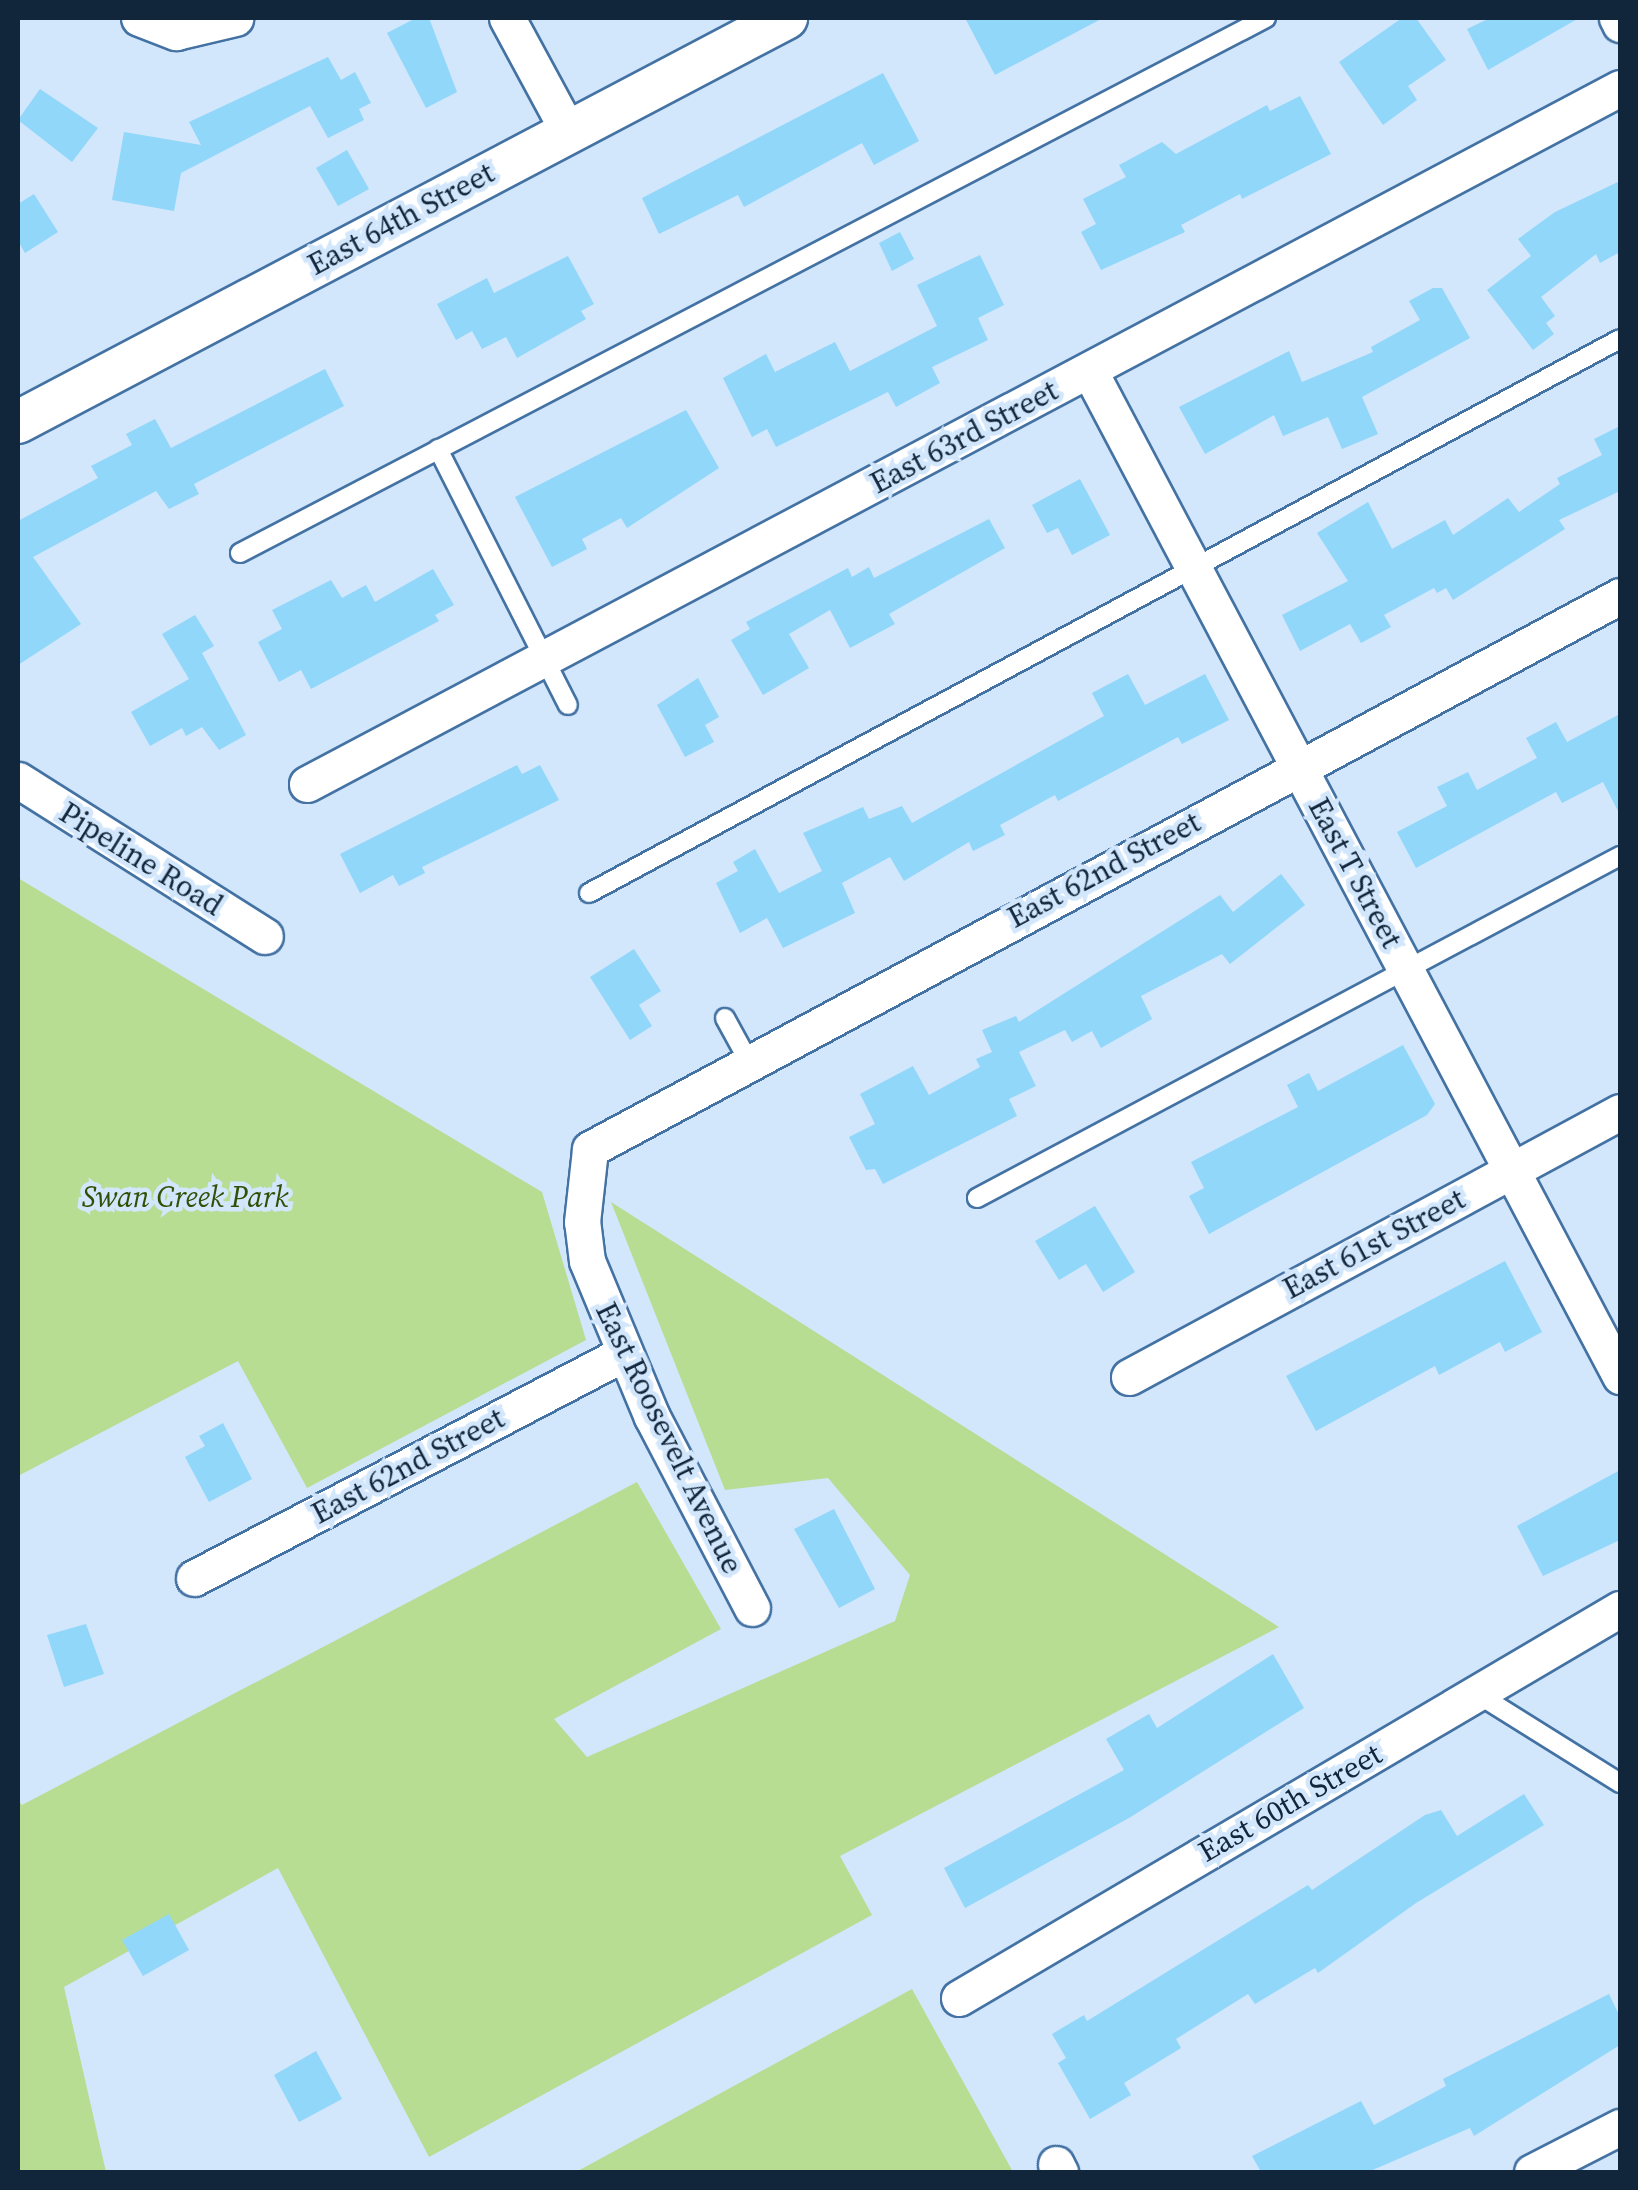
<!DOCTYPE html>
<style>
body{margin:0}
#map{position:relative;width:1638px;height:2190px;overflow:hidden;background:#d2e6fc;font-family:"Source Serif 4",serif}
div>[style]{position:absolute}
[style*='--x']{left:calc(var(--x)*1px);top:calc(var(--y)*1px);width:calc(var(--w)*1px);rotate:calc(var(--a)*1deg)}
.green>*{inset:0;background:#b7dd93}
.building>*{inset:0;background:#91d7fa}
.roads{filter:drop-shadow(2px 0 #4372a3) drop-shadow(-2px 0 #4372a3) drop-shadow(0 2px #4372a3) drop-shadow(0 -2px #4372a3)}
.service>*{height:18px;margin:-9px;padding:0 9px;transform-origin:9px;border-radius:9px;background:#fff}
.minor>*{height:35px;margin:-17.5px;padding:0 17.5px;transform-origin:17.5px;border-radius:17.5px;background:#fff}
.tertiary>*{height:42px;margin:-21px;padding:0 21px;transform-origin:21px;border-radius:21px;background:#fff}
span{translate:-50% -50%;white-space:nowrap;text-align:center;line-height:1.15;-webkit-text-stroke:9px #d2e6fc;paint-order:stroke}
.street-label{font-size:30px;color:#12263b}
.park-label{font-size:30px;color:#315005;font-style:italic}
.frame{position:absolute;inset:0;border:20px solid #12263b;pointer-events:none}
</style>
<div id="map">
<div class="green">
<i style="clip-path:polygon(18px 878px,542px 1192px,586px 1340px,307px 1488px,238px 1361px,18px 1476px)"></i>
<i style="clip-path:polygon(611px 1202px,1279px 1627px,840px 1856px,872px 1915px,429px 2157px,278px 1868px,64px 1987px,106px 2172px,18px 2172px,18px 1800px,22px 1805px,637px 1482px,721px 1629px,554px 1719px,587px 1757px,895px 1621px,910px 1575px,828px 1478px,725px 1490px)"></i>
<i style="clip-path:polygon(912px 1989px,1013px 2172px,576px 2172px)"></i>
</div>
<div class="building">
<i style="clip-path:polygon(416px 18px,429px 18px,457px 92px,426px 108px,387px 33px)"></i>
<i style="clip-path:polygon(965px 18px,1103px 18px,995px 75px)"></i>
<i style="clip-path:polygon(1402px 18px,1416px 18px,1446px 60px,1408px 86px,1417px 100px,1383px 125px,1339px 62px)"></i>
<i style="clip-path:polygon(1490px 18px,1579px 18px,1488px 70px,1467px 29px)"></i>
<i style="clip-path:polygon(328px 57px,341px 80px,355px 72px,371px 103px,359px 109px,364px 120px,328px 138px,310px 106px,181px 173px,174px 211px,112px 200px,124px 132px,201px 145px,189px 122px)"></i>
<i style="clip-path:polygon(883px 73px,919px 141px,874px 165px,862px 143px,744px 207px,738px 195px,659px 234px,642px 198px)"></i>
<i style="clip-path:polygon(40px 89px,98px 128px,72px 162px,18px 120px)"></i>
<i style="clip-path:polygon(1300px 96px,1331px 154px,1242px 199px,1240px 194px,1181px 225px,1185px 232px,1101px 270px,1081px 232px,1096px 224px,1083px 199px,1126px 177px,1119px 165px,1162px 142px,1176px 154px,1267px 105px,1270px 111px)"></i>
<i style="clip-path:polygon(347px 150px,369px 189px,338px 206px,316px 168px)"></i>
<i style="clip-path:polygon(1620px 181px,1620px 252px,1600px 263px,1596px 254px,1541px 297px,1555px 316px,1546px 323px,1554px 334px,1533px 350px,1487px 290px,1531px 256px,1518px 239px,1555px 212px)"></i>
<i style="clip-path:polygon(34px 194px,58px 232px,25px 253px,18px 241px,18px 204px)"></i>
<i style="clip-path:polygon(900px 232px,914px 259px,892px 271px,879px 243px)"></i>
<i style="clip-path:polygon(980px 255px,1004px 305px,978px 318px,988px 340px,932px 367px,940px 383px,896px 407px,888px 392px,776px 447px,767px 429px,752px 437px,723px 378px,766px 354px,775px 372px,835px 342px,850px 371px,937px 326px,917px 285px)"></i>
<i style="clip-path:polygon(568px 256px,594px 304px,581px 311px,586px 319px,517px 358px,506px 337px,482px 349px,472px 331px,456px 340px,437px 304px,487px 278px,494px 293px)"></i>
<i style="clip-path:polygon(1433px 288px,1442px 288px,1470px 338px,1362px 397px,1378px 434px,1342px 449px,1328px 417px,1283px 436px,1274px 415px,1205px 454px,1179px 407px,1289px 351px,1302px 382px,1373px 352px,1371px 347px,1420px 320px,1409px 301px)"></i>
<i style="clip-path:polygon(325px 369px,344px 406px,194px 484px,199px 494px,169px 509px,156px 491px,33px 557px,81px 624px,18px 665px,18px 521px,98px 478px,91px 466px,132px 445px,126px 434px,155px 419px,171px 448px)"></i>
<i style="clip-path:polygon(686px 410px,719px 468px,627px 528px,621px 518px,582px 539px,587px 549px,552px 567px,515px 497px)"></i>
<i style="clip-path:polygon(1620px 426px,1620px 491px,1559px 520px,1565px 529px,1453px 600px,1446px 588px,1437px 593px,1434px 588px,1384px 615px,1391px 627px,1361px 643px,1350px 624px,1300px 651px,1282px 615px,1348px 581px,1317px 533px,1368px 502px,1392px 549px,1445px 520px,1453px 535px,1508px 498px,1519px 512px,1560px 484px,1557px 478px,1602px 455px,1594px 439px)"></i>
<i style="clip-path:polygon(1080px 479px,1110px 535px,1072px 555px,1058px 528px,1047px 533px,1032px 505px)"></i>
<i style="clip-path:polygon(989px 519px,1005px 548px,889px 614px,895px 624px,850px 648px,830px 610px,789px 634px,809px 668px,763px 695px,731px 640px,750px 629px,746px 622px,848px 568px,852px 577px,869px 567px,874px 578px)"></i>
<i style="clip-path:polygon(433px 569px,454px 605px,435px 615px,439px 621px,311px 689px,301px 670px,279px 682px,258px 642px,282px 629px,272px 610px,331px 580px,342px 598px,366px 585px,375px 602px)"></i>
<i style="clip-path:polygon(195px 615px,214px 646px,202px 653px,246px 735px,219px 750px,202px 727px,186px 736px,182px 728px,150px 746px,131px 712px,189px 679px,162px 634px)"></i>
<i style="clip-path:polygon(1128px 674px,1145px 705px,1205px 674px,1229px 720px,1182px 744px,1178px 737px,1058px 801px,1055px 795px,1000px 825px,1005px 835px,973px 851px,969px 842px,904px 881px,890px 857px,842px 883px,855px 913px,783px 948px,767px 918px,740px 933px,716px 883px,738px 871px,733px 862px,755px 849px,779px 893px,822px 871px,803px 833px,863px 807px,869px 819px,902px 806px,912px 823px,1104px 716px,1092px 693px)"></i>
<i style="clip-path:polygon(698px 678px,719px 717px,705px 725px,714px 742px,685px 757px,657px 705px)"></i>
<i style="clip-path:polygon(1620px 714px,1620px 815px,1603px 782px,1562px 803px,1556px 792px,1416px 868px,1397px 832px,1447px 806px,1437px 787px,1468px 772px,1477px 790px,1537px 758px,1526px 738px,1556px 722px,1567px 742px)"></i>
<i style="clip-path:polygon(517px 765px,522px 774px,540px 765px,559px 800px,422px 867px,425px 873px,399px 886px,393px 875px,360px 893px,340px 854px)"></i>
<i style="clip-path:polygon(1281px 874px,1305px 905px,1230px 964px,1222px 954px,1141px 996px,1152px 1019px,1101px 1048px,1092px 1031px,1072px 1042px,1065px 1030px,1019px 1052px,1036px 1086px,1009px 1099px,1017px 1116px,883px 1184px,875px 1169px,866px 1170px,849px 1137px,875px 1124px,860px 1094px,913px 1066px,929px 1095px,980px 1067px,976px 1059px,992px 1052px,982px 1030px,1016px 1016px,1019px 1022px,1220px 895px,1233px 912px)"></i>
<i style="clip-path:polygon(634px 949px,661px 991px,639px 1005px,652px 1026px,630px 1040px,590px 977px)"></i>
<i style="clip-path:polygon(1403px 1045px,1435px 1104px,1427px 1115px,1209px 1234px,1189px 1196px,1204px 1188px,1191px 1162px,1298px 1107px,1287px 1085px,1309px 1073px,1318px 1091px)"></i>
<i style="clip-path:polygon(1095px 1206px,1135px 1272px,1103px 1292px,1086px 1264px,1059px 1280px,1035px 1241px)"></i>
<i style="clip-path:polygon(1505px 1261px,1542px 1332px,1505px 1352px,1500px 1342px,1439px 1375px,1435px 1366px,1316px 1431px,1286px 1376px)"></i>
<i style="clip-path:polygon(223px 1423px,252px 1479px,209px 1502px,185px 1457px,205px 1446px,199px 1436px)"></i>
<i style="clip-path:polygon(1620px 1470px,1620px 1540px,1543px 1576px,1517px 1526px)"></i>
<i style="clip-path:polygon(834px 1509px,875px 1589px,839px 1608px,794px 1529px)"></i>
<i style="clip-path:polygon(86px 1624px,104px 1674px,64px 1687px,47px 1635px)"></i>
<i style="clip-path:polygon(1273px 1654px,1304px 1708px,1129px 1818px,965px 1908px,944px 1868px,1124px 1770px,1106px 1739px,1149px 1714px,1157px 1728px)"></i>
<i style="clip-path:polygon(1524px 1794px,1544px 1825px,1416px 1903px,1318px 1973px,1315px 1968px,1255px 2004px,1248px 1994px,1176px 2039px,1181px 2048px,1124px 2083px,1131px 2095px,1090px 2119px,1058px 2063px,1066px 2058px,1052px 2034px,1084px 2015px,1087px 2021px,1308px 1885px,1312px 1890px,1425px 1815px,1441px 1810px,1457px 1836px)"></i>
<i style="clip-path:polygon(169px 1914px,189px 1950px,143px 1976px,122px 1940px)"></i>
<i style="clip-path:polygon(1609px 1994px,1620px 2017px,1620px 2045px,1474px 2136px,1470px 2128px,1368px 2172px,1261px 2172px,1252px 2156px,1361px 2101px,1374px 2125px,1446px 2086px,1443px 2079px)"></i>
<i style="clip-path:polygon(316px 2051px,342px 2099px,299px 2122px,274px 2075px)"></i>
</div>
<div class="roads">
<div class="service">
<i style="--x:438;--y:449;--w:287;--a:63.1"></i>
<i style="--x:240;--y:553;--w:1157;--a:-27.54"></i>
<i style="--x:589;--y:893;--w:1170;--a:-28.25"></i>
<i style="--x:725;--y:1018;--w:48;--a:61.3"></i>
<i style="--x:977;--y:1198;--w:728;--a:-28.01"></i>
<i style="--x:1476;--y:1693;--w:170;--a:32"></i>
</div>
<div class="minor">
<i style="--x:139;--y:18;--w:40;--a:21"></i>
<i style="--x:176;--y:32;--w:61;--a:-13.3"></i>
<i style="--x:507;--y:18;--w:128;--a:61.6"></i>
<i style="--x:1617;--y:18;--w:7;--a:63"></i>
<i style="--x:1089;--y:370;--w:1138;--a:62.17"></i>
<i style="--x:18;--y:780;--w:292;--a:32.3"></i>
<i style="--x:307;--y:784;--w:1486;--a:-27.93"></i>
<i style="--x:1129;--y:1377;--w:558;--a:-28.36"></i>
<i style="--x:194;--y:1578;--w:483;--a:-27.6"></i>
<i style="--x:752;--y:1608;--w:216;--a:-117.6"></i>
<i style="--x:652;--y:1417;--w:169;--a:-112.6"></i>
<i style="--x:587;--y:1261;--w:39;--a:-97"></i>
<i style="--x:582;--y:1222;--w:73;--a:-83.7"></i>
<i style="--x:590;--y:1149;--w:1169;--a:-28.23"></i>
<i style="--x:959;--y:1998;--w:767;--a:-30.48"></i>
<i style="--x:1056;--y:2164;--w:9;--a:63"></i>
<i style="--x:1532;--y:2172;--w:99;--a:-27.1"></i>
</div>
<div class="tertiary">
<i style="--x:18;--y:422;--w:868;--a:-27.75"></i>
</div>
</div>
<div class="street-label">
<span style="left:401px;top:219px;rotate:-28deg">East 64th Street</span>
<span style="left:964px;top:437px;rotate:-28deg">East 63rd Street</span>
<span style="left:141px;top:859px;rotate:32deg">Pipeline Road</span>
<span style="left:1104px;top:870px;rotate:-28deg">East 62nd Street</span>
<span style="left:1355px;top:873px;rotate:62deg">East T Street</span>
<span style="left:1374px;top:1244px;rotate:-28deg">East 61st Street</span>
<span style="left:669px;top:1438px;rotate:64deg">East Roosevelt Avenue</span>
<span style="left:408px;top:1466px;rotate:-28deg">East 62nd Street</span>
<span style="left:1290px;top:1803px;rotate:-30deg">East 60th Street</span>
</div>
<div class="park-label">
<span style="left:185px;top:1197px">Swan Creek Park</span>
</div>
<div class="frame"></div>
</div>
